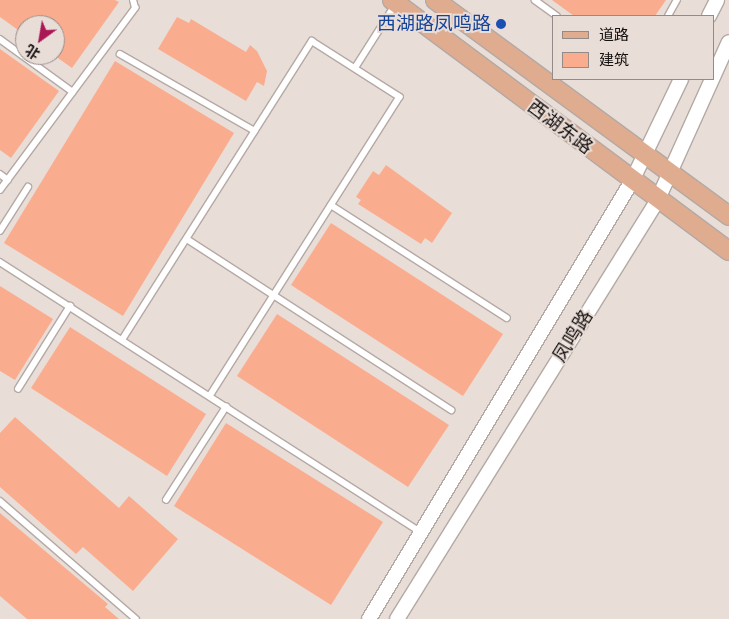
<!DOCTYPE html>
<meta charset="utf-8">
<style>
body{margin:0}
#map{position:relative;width:729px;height:619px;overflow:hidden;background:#e9ddd8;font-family:Jost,"Noto Sans SC",sans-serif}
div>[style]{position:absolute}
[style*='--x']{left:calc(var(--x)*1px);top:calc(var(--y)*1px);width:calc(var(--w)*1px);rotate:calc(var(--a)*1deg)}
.building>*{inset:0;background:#faad8e}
.roads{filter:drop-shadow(1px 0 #b4a9a4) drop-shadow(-1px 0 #b4a9a4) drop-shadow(0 1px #b4a9a4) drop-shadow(0 -1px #b4a9a4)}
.service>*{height:5.5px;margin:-2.75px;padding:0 2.75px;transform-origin:2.75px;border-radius:2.75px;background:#fff}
.tertiary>*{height:14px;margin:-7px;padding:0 7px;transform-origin:7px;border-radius:7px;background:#fff}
.primary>*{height:18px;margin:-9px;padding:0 9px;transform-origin:9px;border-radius:9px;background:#dfac8f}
.dots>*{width:14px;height:14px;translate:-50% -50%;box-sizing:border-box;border:2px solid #e9ddd8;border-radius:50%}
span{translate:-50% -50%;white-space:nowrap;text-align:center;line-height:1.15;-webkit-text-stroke:4px #e9ddd8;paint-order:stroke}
.transit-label{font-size:19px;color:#164399}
.right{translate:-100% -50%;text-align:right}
.street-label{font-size:19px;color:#15110f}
.legend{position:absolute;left:552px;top:15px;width:162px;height:65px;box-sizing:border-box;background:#e9ddd8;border:1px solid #948b88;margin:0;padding:6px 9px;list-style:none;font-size:15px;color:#15110f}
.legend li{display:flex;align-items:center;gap:10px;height:25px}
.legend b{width:25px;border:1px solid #948b88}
.north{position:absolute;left:15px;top:15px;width:50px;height:50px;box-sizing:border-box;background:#e9ddd8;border:1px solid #948b88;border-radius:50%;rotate:212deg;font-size:14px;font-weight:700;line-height:20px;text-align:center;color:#15110f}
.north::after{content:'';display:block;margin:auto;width:18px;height:22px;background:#a91855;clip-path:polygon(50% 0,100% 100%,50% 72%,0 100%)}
</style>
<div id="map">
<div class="building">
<i style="clip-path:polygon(0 0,115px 0,119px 2px,72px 68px,55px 56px,55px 25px,25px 25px,25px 35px,0 17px)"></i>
<i style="clip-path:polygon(552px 0,666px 0,655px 16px,574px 16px)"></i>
<i style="clip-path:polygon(177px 17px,189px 23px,191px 19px,246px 52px,250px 45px,257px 51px,267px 71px,264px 86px,257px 82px,246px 101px,158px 49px)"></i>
<i style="clip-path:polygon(0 49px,59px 91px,11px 158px,0 150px)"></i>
<i style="clip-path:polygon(115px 61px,234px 133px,123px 316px,4px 243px)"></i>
<i style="clip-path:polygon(386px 165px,452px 213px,432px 243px,425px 238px,421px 244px,358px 204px,361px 200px,356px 197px,373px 171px,379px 175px)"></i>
<i style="clip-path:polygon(331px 223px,503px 334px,463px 396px,291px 285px)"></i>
<i style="clip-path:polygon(0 286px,53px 319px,15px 380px,0 371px)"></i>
<i style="clip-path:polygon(277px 314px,449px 425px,408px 487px,237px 376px)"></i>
<i style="clip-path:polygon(70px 327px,206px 414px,167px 476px,31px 388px)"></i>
<i style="clip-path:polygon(15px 417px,119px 508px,129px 496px,178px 539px,133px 591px,83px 547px,76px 554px,0 487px,0 433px)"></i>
<i style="clip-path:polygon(226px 423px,383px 522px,331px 605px,174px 506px)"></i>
<i style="clip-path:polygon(0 513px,108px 604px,105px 607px,119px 619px,27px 619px,0 596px)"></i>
</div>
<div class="roads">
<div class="service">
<i style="--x:535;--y:0;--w:27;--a:36"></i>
<i style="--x:668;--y:16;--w:18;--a:-61"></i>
<i style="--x:0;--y:39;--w:90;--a:36"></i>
<i style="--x:120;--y:54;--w:155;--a:29.7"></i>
<i style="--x:355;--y:68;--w:75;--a:-57.6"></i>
<i style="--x:0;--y:174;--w:10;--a:37"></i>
<i style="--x:0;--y:190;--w:227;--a:-53.4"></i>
<i style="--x:135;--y:8;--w:8;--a:-104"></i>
<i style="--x:331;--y:205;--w:209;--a:32.7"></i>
<i style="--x:0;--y:231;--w:52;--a:-57.5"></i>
<i style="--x:187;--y:239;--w:315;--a:32.9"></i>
<i style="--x:0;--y:262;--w:499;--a:32.7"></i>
<i style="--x:122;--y:340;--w:354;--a:-57.6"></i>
<i style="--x:312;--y:41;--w:104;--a:32.5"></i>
<i style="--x:400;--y:97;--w:354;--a:122.4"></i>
<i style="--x:18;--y:389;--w:98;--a:-57.9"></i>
<i style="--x:166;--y:500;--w:111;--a:-57.2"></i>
<i style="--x:0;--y:501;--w:180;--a:40.9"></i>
</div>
<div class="tertiary">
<i style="--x:709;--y:16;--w:18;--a:-63"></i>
<i style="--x:369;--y:619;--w:511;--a:-59.02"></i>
<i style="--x:632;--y:181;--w:113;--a:-64.3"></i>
<i style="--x:397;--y:619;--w:494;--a:-58.1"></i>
<i style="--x:658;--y:199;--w:172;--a:-65.7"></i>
</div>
<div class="primary">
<i style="--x:392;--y:0;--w:420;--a:36.7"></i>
<i style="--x:435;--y:0;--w:365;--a:36.3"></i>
</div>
</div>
<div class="dots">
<i style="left:501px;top:24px;background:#1a4fb4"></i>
</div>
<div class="transit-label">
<span class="right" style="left:491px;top:24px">西湖路凤鸣路</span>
</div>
<div class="street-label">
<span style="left:560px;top:127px;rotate:37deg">西湖东路</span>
<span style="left:573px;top:336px;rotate:-58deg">凤鸣路</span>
</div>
<ul class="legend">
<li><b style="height:6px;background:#dfac8f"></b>道路</li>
<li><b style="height:14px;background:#faad8e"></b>建筑</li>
</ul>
<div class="north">北</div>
</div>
